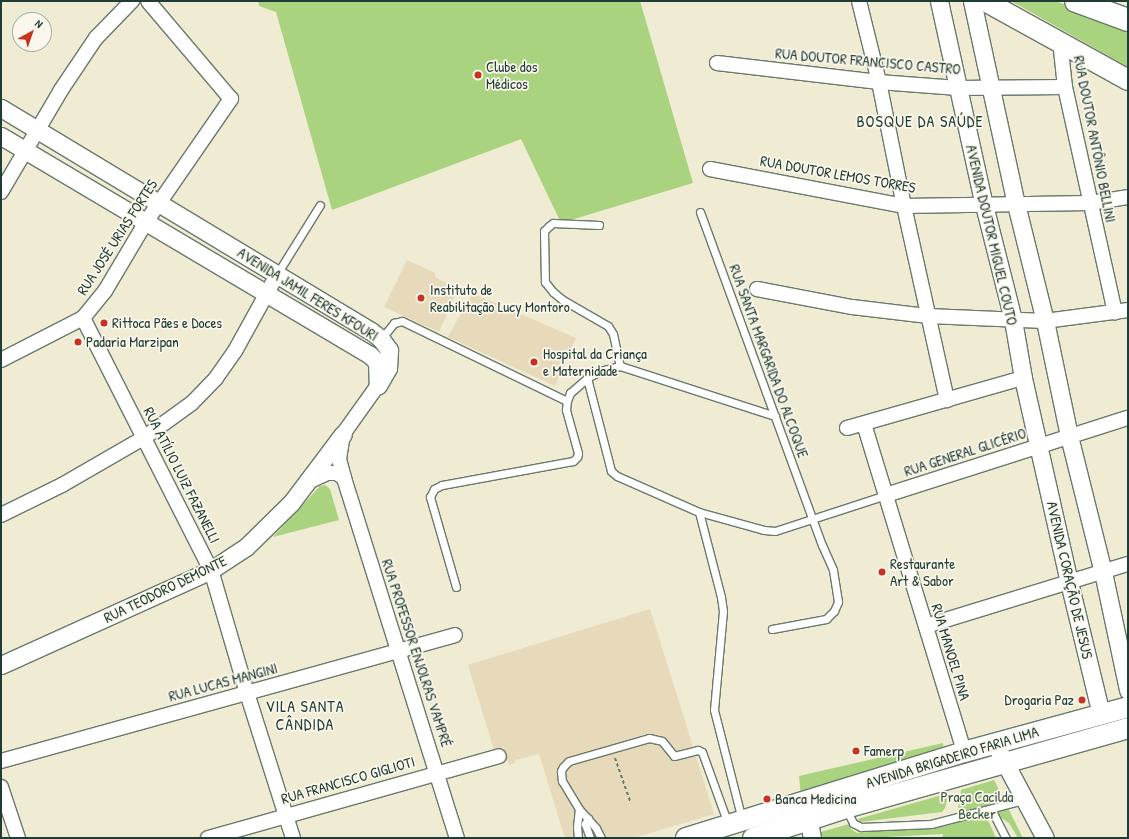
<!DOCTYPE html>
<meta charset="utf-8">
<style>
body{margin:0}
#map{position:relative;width:1129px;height:839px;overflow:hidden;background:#f0ebd3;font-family:"Patrick Hand",sans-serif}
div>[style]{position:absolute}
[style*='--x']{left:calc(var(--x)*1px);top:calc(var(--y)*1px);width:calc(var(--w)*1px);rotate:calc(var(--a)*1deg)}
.built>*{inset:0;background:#e6daba}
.green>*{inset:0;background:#aad37f}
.path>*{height:2px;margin-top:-1px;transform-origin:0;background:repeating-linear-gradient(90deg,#687a6c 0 3px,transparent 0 6px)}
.roads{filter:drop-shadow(1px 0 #687a6c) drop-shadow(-1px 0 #687a6c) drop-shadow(0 1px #687a6c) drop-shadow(0 -1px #687a6c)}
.service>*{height:7px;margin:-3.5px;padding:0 3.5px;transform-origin:3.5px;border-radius:3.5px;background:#fff}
.minor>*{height:14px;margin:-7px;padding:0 7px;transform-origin:7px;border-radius:7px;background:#fff}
.tertiary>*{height:17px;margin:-8.5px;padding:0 8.5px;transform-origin:8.5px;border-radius:8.5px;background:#fff}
.secondary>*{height:20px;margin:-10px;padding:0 10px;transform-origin:10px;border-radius:10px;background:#fff}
.motorway>*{height:22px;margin:-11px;padding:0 11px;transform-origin:11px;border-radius:11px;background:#fff}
.dots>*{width:11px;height:11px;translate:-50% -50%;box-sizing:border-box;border:2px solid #fbf7ec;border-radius:50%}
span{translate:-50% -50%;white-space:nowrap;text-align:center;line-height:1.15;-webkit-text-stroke:3.5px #fbf7ec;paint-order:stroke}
.street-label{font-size:15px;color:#1f3d34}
.poi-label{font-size:15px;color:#1f3d34}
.left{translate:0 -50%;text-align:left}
.right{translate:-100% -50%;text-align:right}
.park-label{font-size:15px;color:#3b5b43}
.neighbourhood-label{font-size:16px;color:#1f3d34;letter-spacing:1px}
.frame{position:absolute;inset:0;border:2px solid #1f3d34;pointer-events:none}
.north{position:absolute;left:12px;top:12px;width:40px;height:40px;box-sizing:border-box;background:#fbf7ec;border:1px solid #a3ada2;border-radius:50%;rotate:40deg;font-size:11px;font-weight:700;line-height:16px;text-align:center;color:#1f3d34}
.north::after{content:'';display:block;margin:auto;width:14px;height:18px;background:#c8321e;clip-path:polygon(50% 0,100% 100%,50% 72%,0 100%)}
</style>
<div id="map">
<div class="built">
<i style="clip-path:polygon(407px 260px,435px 273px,435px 277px,458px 289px,439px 332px,384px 307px)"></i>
<i style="clip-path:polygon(472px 293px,576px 338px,555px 386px,448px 337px)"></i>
<i style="clip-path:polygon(650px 609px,714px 814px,634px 838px,565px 838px,539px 754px,515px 760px,515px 763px,509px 765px,504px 747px,494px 750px,468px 665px)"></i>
</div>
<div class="green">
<i style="clip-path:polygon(258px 1px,640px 1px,693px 183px,561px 223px,521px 139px,332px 210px,276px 12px,259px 6px)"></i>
<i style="clip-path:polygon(1011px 1px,1055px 1px,1128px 27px,1128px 67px)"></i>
<i style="clip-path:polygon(325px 485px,330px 489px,339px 520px,273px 537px,320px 486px)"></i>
<i style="clip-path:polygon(943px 743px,944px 754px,801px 797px,799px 776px)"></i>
<i style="clip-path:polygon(994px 780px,1023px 838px,1018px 838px,1009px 823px,1000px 817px,991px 818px,988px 820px,996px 838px,942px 838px,943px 834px,869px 838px,818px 838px,817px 833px,849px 824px,851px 829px,857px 833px,951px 825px,956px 821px,961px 790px)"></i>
<i style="clip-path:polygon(949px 793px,945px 808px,942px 812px,860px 822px,858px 819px)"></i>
</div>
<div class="path">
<i style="--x:615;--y:758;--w:46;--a:70.8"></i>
</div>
<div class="roads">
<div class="service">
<i style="--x:700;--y:212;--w:355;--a:69.9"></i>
<i style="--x:822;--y:545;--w:27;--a:66"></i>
<i style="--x:833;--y:570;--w:32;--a:81"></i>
<i style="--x:838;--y:602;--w:10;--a:114"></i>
<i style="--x:834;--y:611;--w:11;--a:135"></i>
<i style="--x:826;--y:619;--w:55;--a:169.5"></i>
<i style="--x:599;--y:225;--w:46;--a:-177.5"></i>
<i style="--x:553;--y:223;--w:5;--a:143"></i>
<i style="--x:549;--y:226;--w:7;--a:135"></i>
<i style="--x:544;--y:231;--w:51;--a:88.9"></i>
<i style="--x:545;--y:282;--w:13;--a:51"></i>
<i style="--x:553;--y:292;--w:13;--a:39"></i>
<i style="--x:563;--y:300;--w:52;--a:30"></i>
<i style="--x:608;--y:326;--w:9;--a:58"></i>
<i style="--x:613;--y:334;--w:33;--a:78"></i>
<i style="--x:277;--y:274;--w:81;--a:-58.1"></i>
<i style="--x:381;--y:339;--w:21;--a:-51"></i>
<i style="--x:394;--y:323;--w:8;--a:-14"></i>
<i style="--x:402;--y:321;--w:183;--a:25.9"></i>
<i style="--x:587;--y:378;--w:96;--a:75.5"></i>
<i style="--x:611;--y:471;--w:8;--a:40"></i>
<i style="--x:617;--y:476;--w:90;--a:23.7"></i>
<i style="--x:699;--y:512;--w:67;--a:15.5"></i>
<i style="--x:764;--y:530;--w:11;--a:5"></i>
<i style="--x:775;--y:531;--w:117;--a:-18"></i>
<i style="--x:699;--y:512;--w:88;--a:75.5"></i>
<i style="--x:721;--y:597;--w:14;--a:82"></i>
<i style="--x:723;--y:611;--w:99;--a:95.2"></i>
<i style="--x:714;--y:710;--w:114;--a:75.7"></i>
<i style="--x:456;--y:587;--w:94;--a:-106.1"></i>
<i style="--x:430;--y:497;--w:9;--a:-63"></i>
<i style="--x:434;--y:489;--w:9;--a:-27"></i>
<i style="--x:442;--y:485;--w:133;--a:-10.4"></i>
<i style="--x:573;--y:461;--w:6;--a:-45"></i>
<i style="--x:577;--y:457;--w:4;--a:-76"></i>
<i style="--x:578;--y:453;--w:45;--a:-105.6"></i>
<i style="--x:566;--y:410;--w:9;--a:-84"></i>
<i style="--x:567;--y:401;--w:9;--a:-69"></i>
<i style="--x:570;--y:393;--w:23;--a:-41"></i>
<i style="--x:587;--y:378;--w:15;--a:-28"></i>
<i style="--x:600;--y:371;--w:21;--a:-14"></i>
<i style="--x:620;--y:366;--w:163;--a:17.9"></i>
<i style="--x:846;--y:809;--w:16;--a:63"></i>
<i style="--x:853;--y:823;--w:9;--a:27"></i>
<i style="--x:861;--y:827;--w:70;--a:-2.5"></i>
<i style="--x:931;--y:824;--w:96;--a:-14.5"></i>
<i style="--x:991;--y:809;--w:33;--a:63"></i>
<i style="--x:588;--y:818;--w:7;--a:117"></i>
<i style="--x:585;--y:824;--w:15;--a:70"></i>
<i style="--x:578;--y:838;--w:11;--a:-95"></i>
<i style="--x:577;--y:827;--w:18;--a:-84"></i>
<i style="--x:601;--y:838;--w:11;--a:-117"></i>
<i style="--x:596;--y:828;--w:25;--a:-132"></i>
<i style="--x:579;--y:809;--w:33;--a:-121"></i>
<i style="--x:562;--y:781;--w:10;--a:-96"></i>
<i style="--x:561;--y:771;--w:4;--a:-63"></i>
<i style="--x:563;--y:767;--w:8;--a:-45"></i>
<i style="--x:569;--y:761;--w:83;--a:-16"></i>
<i style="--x:649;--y:738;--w:13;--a:13"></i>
<i style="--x:662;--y:741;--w:19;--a:51"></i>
<i style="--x:674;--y:756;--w:25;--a:-14"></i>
<i style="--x:698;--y:750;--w:4;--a:27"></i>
<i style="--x:702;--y:752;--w:77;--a:70.1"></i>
</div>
<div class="minor">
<i style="--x:859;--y:1;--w:83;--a:76.1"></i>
<i style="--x:879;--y:82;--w:126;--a:78.6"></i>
<i style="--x:904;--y:206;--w:199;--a:77.5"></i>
<i style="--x:1060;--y:41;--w:46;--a:83.8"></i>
<i style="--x:1065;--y:87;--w:231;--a:77.5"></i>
<i style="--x:717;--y:63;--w:163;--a:6.7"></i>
<i style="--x:879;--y:82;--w:79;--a:4.3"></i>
<i style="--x:958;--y:88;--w:107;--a:-0.5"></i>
<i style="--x:710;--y:169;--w:197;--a:10.8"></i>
<i style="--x:904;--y:206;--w:186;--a:-0.9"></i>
<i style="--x:1090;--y:203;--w:38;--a:-9"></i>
<i style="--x:1;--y:192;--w:118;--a:-59.5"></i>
<i style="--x:61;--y:90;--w:63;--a:-56.1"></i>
<i style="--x:96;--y:38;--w:52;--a:-45.8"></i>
<i style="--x:757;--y:289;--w:97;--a:10.7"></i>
<i style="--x:852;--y:307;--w:77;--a:6.8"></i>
<i style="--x:928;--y:316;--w:117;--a:2.4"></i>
<i style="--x:1045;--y:321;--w:84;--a:-7.5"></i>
<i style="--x:83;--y:318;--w:283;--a:63.1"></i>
<i style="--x:211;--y:570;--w:128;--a:73.7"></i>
<i style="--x:247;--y:693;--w:152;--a:72.4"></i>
<i style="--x:1;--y:360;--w:92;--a:-27.1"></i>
<i style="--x:83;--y:318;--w:35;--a:-51"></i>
<i style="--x:105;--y:291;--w:80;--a:-59.3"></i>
<i style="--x:146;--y:222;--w:150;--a:-55.4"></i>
<i style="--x:231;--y:99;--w:128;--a:-130.3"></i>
<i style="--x:378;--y:385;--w:60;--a:125.5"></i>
<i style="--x:343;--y:434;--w:25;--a:99"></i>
<i style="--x:339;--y:459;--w:20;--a:75"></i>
<i style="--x:344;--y:478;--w:377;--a:72.6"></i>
<i style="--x:864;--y:424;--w:343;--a:73"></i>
<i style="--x:847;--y:428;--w:183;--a:-15.9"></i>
<i style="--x:308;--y:482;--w:21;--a:-25"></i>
<i style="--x:327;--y:473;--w:10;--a:0"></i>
<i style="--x:337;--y:473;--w:9;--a:36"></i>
<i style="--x:886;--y:495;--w:254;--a:-17.7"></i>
<i style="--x:1;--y:515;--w:68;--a:-26.2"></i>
<i style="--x:62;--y:485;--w:96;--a:-30"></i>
<i style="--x:145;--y:437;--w:58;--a:-35.9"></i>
<i style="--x:192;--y:403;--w:35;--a:-46"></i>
<i style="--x:216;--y:378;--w:33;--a:-55"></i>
<i style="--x:235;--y:351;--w:87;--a:-61.1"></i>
<i style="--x:926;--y:626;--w:211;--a:-17.1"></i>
<i style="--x:1;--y:761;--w:471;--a:-15.5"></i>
<i style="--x:1;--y:787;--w:54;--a:71.6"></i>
<i style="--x:208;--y:838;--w:302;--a:-15.7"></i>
</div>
<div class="tertiary">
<i style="--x:939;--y:1;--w:209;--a:77.6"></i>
<i style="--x:984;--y:205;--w:119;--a:75.8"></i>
<i style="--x:1013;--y:320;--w:59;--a:80.2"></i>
<i style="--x:1023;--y:378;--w:209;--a:77.3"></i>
<i style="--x:1069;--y:582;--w:136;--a:76.4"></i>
<i style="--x:972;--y:1;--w:208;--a:77.8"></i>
<i style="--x:1016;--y:204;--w:121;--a:76.1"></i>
<i style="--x:1045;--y:321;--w:117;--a:78.2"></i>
<i style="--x:1069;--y:436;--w:140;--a:76"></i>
<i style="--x:1103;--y:572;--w:121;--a:78"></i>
<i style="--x:1;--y:108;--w:432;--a:31.1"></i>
<i style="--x:371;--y:331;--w:13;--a:39"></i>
<i style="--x:381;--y:339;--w:14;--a:54"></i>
<i style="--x:389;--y:350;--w:18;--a:93"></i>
<i style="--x:388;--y:368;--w:20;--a:120"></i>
<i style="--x:1;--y:136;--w:429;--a:30.7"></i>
<i style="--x:370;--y:355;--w:10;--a:45"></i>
<i style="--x:377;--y:362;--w:23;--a:88"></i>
<i style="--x:1;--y:665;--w:230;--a:-24.3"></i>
<i style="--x:211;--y:570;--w:42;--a:-33.3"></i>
<i style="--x:246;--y:547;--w:63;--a:-44.4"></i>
<i style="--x:291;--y:503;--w:86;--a:-53"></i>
<i style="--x:995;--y:744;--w:106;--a:62"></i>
<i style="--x:806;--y:807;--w:32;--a:79"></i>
</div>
<div class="secondary">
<i style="--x:985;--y:1;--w:163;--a:28.9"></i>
<i style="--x:686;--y:838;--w:291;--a:-17.2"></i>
<i style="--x:964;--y:752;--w:170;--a:-15.3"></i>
<i style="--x:753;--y:838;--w:98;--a:-17.9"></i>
<i style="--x:846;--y:808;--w:293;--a:-15.8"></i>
</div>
<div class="motorway">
<i style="--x:1076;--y:1;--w:55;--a:20.1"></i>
</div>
</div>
<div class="dots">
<i style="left:478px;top:75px;background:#c8321e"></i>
<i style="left:421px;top:298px;background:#c8321e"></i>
<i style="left:104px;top:323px;background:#c8321e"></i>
<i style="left:78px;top:342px;background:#c8321e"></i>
<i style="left:534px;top:362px;background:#c8321e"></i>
<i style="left:882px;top:572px;background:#c8321e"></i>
<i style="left:1082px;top:700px;background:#c8321e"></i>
<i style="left:856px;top:751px;background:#c8321e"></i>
<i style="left:767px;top:799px;background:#c8321e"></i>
</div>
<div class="street-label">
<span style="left:868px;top:61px;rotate:5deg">RUA DOUTOR FRANCISCO CASTRO</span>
<span style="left:1095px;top:139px;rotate:79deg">RUA DOUTOR ANTÔNIO BELLINI</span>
<span style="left:838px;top:174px;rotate:10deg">RUA DOUTOR LEMOS TORRES</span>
<span style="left:992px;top:235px;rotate:77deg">AVENIDA DOUTOR MIGUEL COUTO</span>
<span style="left:117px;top:237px;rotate:-57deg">RUA JOSÉ URIAS FORTES</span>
<span style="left:308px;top:294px;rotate:32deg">AVENIDA JAMIL FERES KFOURI</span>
<span style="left:769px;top:361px;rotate:70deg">RUA SANTA MARGARIDA DO ALCOQUE</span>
<span style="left:965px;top:452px;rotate:-18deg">RUA GENERAL GLICÉRIO</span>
<span style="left:182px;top:475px;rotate:63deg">RUA ATÍLIO LUIZ FAZANELLI</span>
<span style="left:1070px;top:580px;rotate:77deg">AVENIDA CORAÇÃO DE JESUS</span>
<span style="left:165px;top:589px;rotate:-26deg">RUA TEODORO DEMONTE</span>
<span style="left:951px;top:652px;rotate:73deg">RUA MANOEL PINA</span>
<span style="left:417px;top:653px;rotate:72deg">RUA PROFESSOR ENJOLRAS VAMPRÉ</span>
<span style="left:223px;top:682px;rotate:-15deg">RUA LUCAS MANGINI</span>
<span style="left:952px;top:757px;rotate:-17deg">AVENIDA BRIGADEIRO FARIA LIMA</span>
<span style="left:348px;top:780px;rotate:-16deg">RUA FRANCISCO GIGLIOTI</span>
</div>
<div class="poi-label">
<span class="left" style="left:486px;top:75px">Clube dos<br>Médicos</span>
<span class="left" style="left:430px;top:298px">Instituto de<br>Reabilitação Lucy Montoro</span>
<span class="left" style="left:112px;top:323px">Rittoca Pães e Doces</span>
<span class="left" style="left:86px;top:342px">Padaria Marzipan</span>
<span class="left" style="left:543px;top:362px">Hospital da Criança<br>e Maternidade</span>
<span class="left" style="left:890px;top:572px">Restaurante<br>Art &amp; Sabor</span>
<span class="right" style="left:1074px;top:700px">Drogaria Paz</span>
<span class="left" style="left:864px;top:751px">Famerp</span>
<span class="left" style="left:775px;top:799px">Banca Medicina</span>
</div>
<div class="park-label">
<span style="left:977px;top:805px">Praça Cacilda<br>Becker</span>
</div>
<div class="neighbourhood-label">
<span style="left:920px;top:121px">BOSQUE DA SAÚDE</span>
<span style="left:305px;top:715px">VILA SANTA<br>CÂNDIDA</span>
</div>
<div class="frame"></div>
<div class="north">N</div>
</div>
